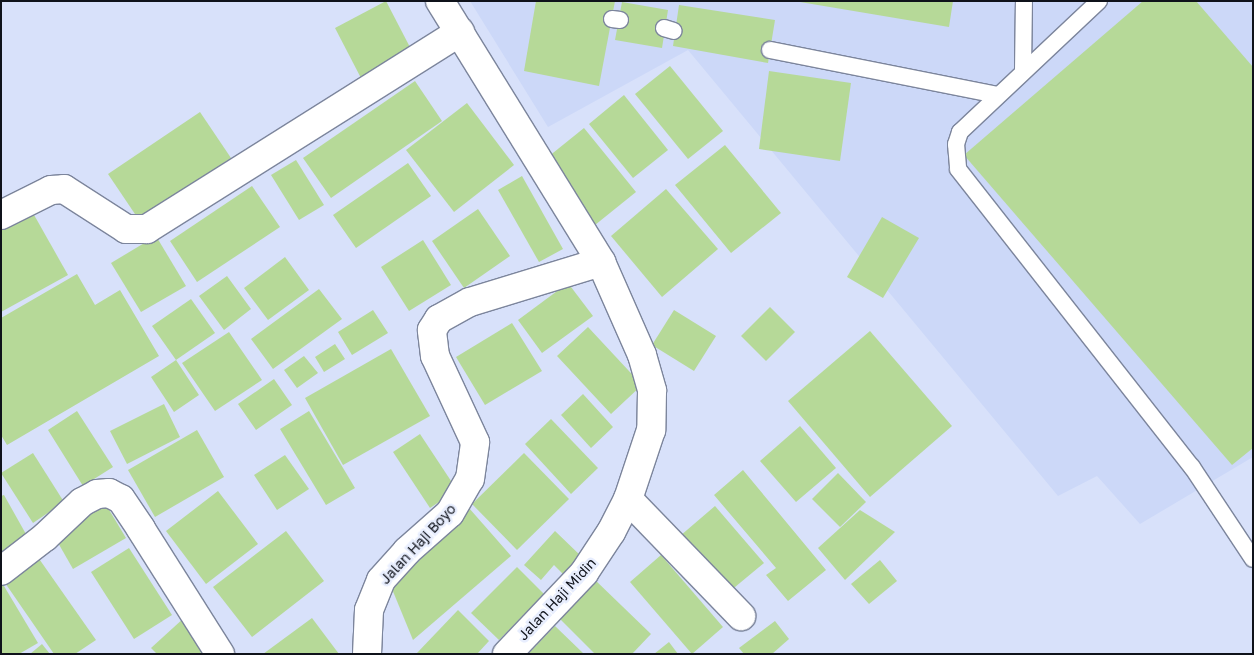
<!DOCTYPE html>
<style>
body{margin:0}
#map{position:relative;width:1254px;height:655px;overflow:hidden;background:#d8e1fa;font-family:"Golos Text",sans-serif}
div>[style]{position:absolute}
[style*='--x']{left:calc(var(--x)*1px);top:calc(var(--y)*1px);width:calc(var(--w)*1px);rotate:calc(var(--a)*1deg)}
.built>*{inset:0;background:#ccd8f8}
.building>*{inset:0;background:#b6d998}
.roads{filter:drop-shadow(1px 0 #7c859c) drop-shadow(-1px 0 #7c859c) drop-shadow(0 1px #7c859c) drop-shadow(0 -1px #7c859c)}
.lane>*{height:16px;margin:-8px;padding:0 8px;transform-origin:8px;border-radius:8px;background:#fff}
.street>*{height:28px;margin:-14px;padding:0 14px;transform-origin:14px;border-radius:14px;background:#fff}
span{translate:-50% -50%;white-space:nowrap;text-align:center;line-height:1.15;-webkit-text-stroke:5px #e8eefe;paint-order:stroke}
.street-label{font-size:14px;color:#0f121a}
.frame{position:absolute;inset:0;border:2px solid #0f121a;pointer-events:none}
</style>
<div id="map">
<div class="built">
<i style="clip-path:polygon(470px 1px,1253px 1px,1253px 457px,1140px 524px,1097px 476px,1058px 496px,688px 50px,548px 127px)"></i>
</div>
<div class="building">
<i style="clip-path:polygon(386px 1px,413px 53px,362px 80px,335px 28px)"></i>
<i style="clip-path:polygon(536px 1px,615px 1px,599px 86px,524px 71px)"></i>
<i style="clip-path:polygon(794px 1px,953px 1px,949px 27px)"></i>
<i style="clip-path:polygon(1143px 1px,1196px 1px,1253px 67px,1253px 448px,1232px 465px,964px 155px)"></i>
<i style="clip-path:polygon(622px 2px,668px 10px,662px 48px,615px 40px)"></i>
<i style="clip-path:polygon(679px 5px,775px 20px,768px 63px,673px 46px)"></i>
<i style="clip-path:polygon(670px 66px,723px 131px,688px 159px,635px 94px)"></i>
<i style="clip-path:polygon(769px 71px,851px 83px,840px 161px,759px 149px)"></i>
<i style="clip-path:polygon(415px 81px,442px 121px,331px 198px,303px 158px)"></i>
<i style="clip-path:polygon(624px 95px,668px 150px,633px 178px,589px 124px)"></i>
<i style="clip-path:polygon(467px 103px,514px 165px,454px 212px,406px 150px)"></i>
<i style="clip-path:polygon(200px 112px,231px 158px,139px 220px,108px 174px)"></i>
<i style="clip-path:polygon(584px 128px,636px 192px,595px 225px,543px 161px)"></i>
<i style="clip-path:polygon(725px 145px,781px 213px,731px 253px,675px 185px)"></i>
<i style="clip-path:polygon(296px 160px,324px 205px,299px 220px,271px 175px)"></i>
<i style="clip-path:polygon(408px 163px,431px 196px,356px 248px,333px 215px)"></i>
<i style="clip-path:polygon(522px 176px,563px 249px,539px 262px,498px 190px)"></i>
<i style="clip-path:polygon(252px 186px,280px 227px,197px 282px,170px 241px)"></i>
<i style="clip-path:polygon(666px 189px,718px 249px,662px 297px,611px 236px)"></i>
<i style="clip-path:polygon(29px 206px,68px 275px,1px 312px,1px 221px)"></i>
<i style="clip-path:polygon(478px 209px,510px 256px,464px 288px,432px 241px)"></i>
<i style="clip-path:polygon(882px 217px,919px 238px,883px 298px,847px 277px)"></i>
<i style="clip-path:polygon(156px 236px,186px 286px,141px 312px,111px 263px)"></i>
<i style="clip-path:polygon(423px 240px,451px 285px,409px 311px,381px 267px)"></i>
<i style="clip-path:polygon(285px 257px,309px 290px,268px 320px,244px 288px)"></i>
<i style="clip-path:polygon(77px 274px,95px 305px,120px 290px,159px 356px,7px 445px,1px 435px,1px 318px)"></i>
<i style="clip-path:polygon(227px 276px,251px 309px,224px 330px,199px 296px)"></i>
<i style="clip-path:polygon(568px 283px,593px 316px,542px 353px,518px 320px)"></i>
<i style="clip-path:polygon(319px 289px,342px 319px,273px 369px,251px 339px)"></i>
<i style="clip-path:polygon(191px 299px,215px 333px,176px 360px,152px 326px)"></i>
<i style="clip-path:polygon(770px 307px,795px 332px,766px 361px,741px 336px)"></i>
<i style="clip-path:polygon(373px 310px,388px 333px,352px 355px,338px 332px)"></i>
<i style="clip-path:polygon(674px 310px,716px 336px,694px 371px,652px 345px)"></i>
<i style="clip-path:polygon(512px 323px,542px 371px,485px 405px,456px 357px)"></i>
<i style="clip-path:polygon(588px 327px,642px 385px,611px 414px,557px 356px)"></i>
<i style="clip-path:polygon(870px 331px,952px 426px,870px 497px,788px 401px)"></i>
<i style="clip-path:polygon(229px 332px,262px 380px,215px 411px,182px 363px)"></i>
<i style="clip-path:polygon(335px 344px,345px 359px,324px 372px,315px 357px)"></i>
<i style="clip-path:polygon(391px 349px,430px 416px,343px 465px,305px 398px)"></i>
<i style="clip-path:polygon(304px 356px,318px 373px,297px 388px,284px 370px)"></i>
<i style="clip-path:polygon(176px 360px,199px 395px,174px 412px,151px 377px)"></i>
<i style="clip-path:polygon(274px 379px,292px 405px,256px 430px,238px 404px)"></i>
<i style="clip-path:polygon(583px 394px,613px 427px,591px 448px,561px 415px)"></i>
<i style="clip-path:polygon(164px 404px,180px 437px,127px 464px,110px 431px)"></i>
<i style="clip-path:polygon(77px 411px,113px 467px,83px 486px,48px 430px)"></i>
<i style="clip-path:polygon(309px 411px,355px 488px,326px 505px,280px 429px)"></i>
<i style="clip-path:polygon(551px 419px,598px 468px,571px 494px,525px 444px)"></i>
<i style="clip-path:polygon(800px 426px,836px 468px,796px 502px,760px 461px)"></i>
<i style="clip-path:polygon(197px 430px,224px 477px,155px 517px,128px 470px)"></i>
<i style="clip-path:polygon(420px 434px,457px 490px,430px 508px,393px 452px)"></i>
<i style="clip-path:polygon(33px 453px,64px 502px,33px 523px,1px 473px)"></i>
<i style="clip-path:polygon(524px 453px,569px 499px,517px 550px,472px 504px)"></i>
<i style="clip-path:polygon(285px 455px,309px 489px,277px 510px,254px 475px)"></i>
<i style="clip-path:polygon(743px 470px,826px 570px,788px 601px,766px 575px,776px 568px,714px 495px)"></i>
<i style="clip-path:polygon(838px 473px,866px 502px,840px 527px,812px 499px)"></i>
<i style="clip-path:polygon(218px 491px,258px 544px,206px 584px,166px 531px)"></i>
<i style="clip-path:polygon(4px 495px,31px 543px,1px 559px,1px 496px)"></i>
<i style="clip-path:polygon(105px 503px,126px 538px,73px 569px,53px 534px)"></i>
<i style="clip-path:polygon(715px 506px,764px 563px,729px 592px,680px 536px)"></i>
<i style="clip-path:polygon(469px 508px,511px 556px,413px 640px,392px 589px)"></i>
<i style="clip-path:polygon(860px 510px,895px 532px,845px 580px,818px 548px)"></i>
<i style="clip-path:polygon(286px 531px,324px 581px,252px 637px,213px 587px)"></i>
<i style="clip-path:polygon(555px 531px,582px 557px,564px 575px,554px 565px,541px 580px,524px 565px)"></i>
<i style="clip-path:polygon(129px 548px,172px 615px,134px 639px,91px 572px)"></i>
<i style="clip-path:polygon(35px 553px,96px 640px,75px 654px,54px 654px,1px 577px)"></i>
<i style="clip-path:polygon(661px 555px,723px 627px,692px 654px,630px 582px)"></i>
<i style="clip-path:polygon(880px 560px,897px 581px,869px 604px,851px 584px)"></i>
<i style="clip-path:polygon(517px 567px,544px 594px,499px 640px,471px 613px)"></i>
<i style="clip-path:polygon(593px 578px,651px 634px,632px 654px,595px 654px,556px 615px)"></i>
<i style="clip-path:polygon(1px 581px,38px 643px,19px 654px,1px 654px)"></i>
<i style="clip-path:polygon(458px 610px,489px 641px,477px 654px,416px 654px)"></i>
<i style="clip-path:polygon(185px 617px,210px 644px,199px 654px,157px 654px,151px 648px)"></i>
<i style="clip-path:polygon(312px 618px,339px 654px,263px 654px)"></i>
<i style="clip-path:polygon(775px 621px,789px 639px,772px 654px,744px 654px,739px 648px)"></i>
<i style="clip-path:polygon(555px 626px,584px 654px,528px 654px)"></i>
<i style="clip-path:polygon(669px 642px,678px 654px,654px 654px)"></i>
<i style="clip-path:polygon(42px 644px,50px 654px,30px 654px)"></i>
</div>
<div class="roads">
<div class="lane">
<i style="--x:1099;--y:1;--w:191;--a:136.7"></i>
<i style="--x:960;--y:132;--w:13;--a:108"></i>
<i style="--x:956;--y:144;--w:25;--a:85"></i>
<i style="--x:958;--y:169;--w:379;--a:51.9"></i>
<i style="--x:1192;--y:467;--w:110;--a:56.5"></i>
<i style="--x:612;--y:19;--w:8;--a:7"></i>
<i style="--x:664;--y:28;--w:10;--a:17"></i>
<i style="--x:770;--y:50;--w:231;--a:11.2"></i>
<i style="--x:1023;--y:70;--w:69;--a:-89.2"></i>
</div>
<div class="street">
<i style="--x:440;--y:1;--w:307;--a:58.3"></i>
<i style="--x:601;--y:262;--w:102;--a:66.2"></i>
<i style="--x:642;--y:355;--w:37;--a:74"></i>
<i style="--x:652;--y:391;--w:39;--a:91"></i>
<i style="--x:651;--y:430;--w:73;--a:108.4"></i>
<i style="--x:628;--y:499;--w:37;--a:117"></i>
<i style="--x:611;--y:532;--w:49;--a:123.4"></i>
<i style="--x:584;--y:573;--w:112;--a:133.5"></i>
<i style="--x:1;--y:215;--w:56;--a:-26.6"></i>
<i style="--x:51;--y:190;--w:13;--a:-4"></i>
<i style="--x:64;--y:189;--w:74;--a:32.8"></i>
<i style="--x:126;--y:229;--w:21;--a:0"></i>
<i style="--x:147;--y:229;--w:370;--a:-32.2"></i>
<i style="--x:628;--y:499;--w:163;--a:46"></i>
<i style="--x:1;--y:571;--w:56;--a:-37.7"></i>
<i style="--x:45;--y:537;--w:51;--a:-43.4"></i>
<i style="--x:82;--y:502;--w:17;--a:-28"></i>
<i style="--x:97;--y:494;--w:12;--a:-5"></i>
<i style="--x:109;--y:493;--w:13;--a:27"></i>
<i style="--x:121;--y:499;--w:36;--a:56"></i>
<i style="--x:141;--y:529;--w:148;--a:57.7"></i>
<i style="--x:367;--y:654;--w:44;--a:-87.4"></i>
<i style="--x:369;--y:610;--w:32;--a:-68"></i>
<i style="--x:381;--y:580;--w:39;--a:-48"></i>
<i style="--x:407;--y:551;--w:57;--a:-41.5"></i>
<i style="--x:450;--y:513;--w:39;--a:-60"></i>
<i style="--x:470;--y:479;--w:37;--a:-82"></i>
<i style="--x:475;--y:442;--w:95;--a:-114.9"></i>
<i style="--x:435;--y:356;--w:26;--a:-97"></i>
<i style="--x:432;--y:330;--w:13;--a:-58"></i>
<i style="--x:439;--y:319;--w:35;--a:-29"></i>
<i style="--x:470;--y:302;--w:137;--a:-17"></i>
</div>
</div>
<div class="street-label">
<span style="left:418px;top:544px;rotate:-47deg">Jalan Haji Boyo</span>
<span style="left:557px;top:599px;rotate:-47deg">Jalan Haji Midin</span>
</div>
<div class="frame"></div>
</div>
